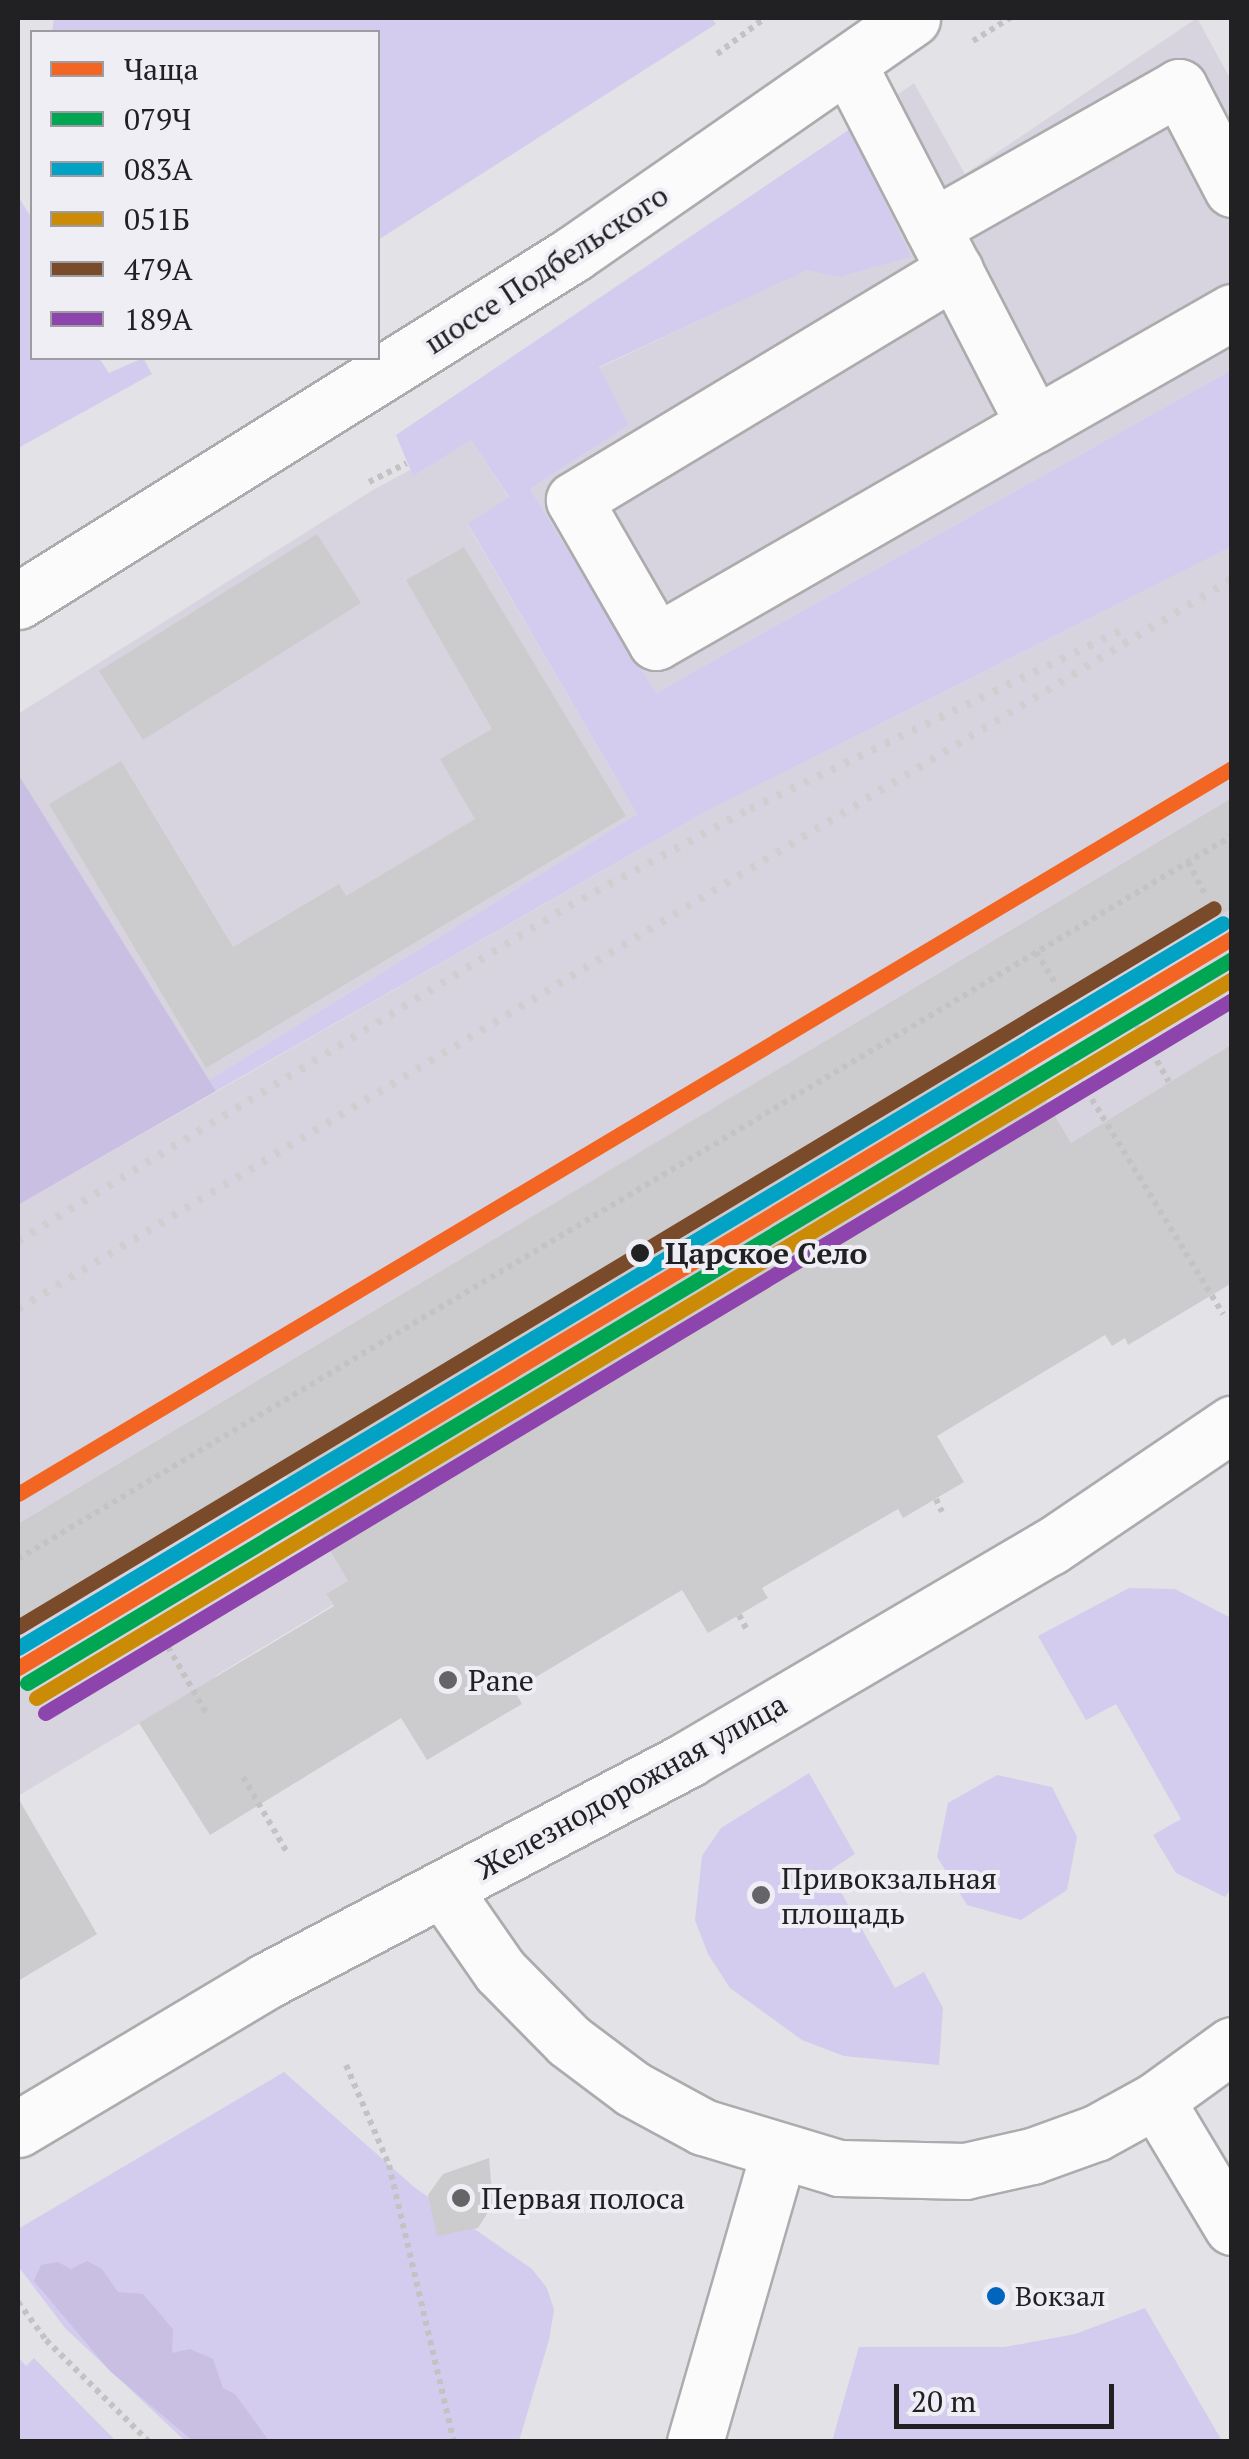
<!DOCTYPE html>
<meta charset="utf-8">
<style>
body{margin:0}
#map{position:relative;width:1249px;height:2459px;overflow:hidden;background:#e3e2e6;font-family:"PT Serif",serif}
div>[style]{position:absolute}
[style*='--x']{left:calc(var(--x)*1px);top:calc(var(--y)*1px);width:calc(var(--w)*1px);rotate:calc(var(--a)*1deg)}
.built>*{inset:0;background:#d7d4df}
.green>*{inset:0;background:#d3ccee}
.forest>*{inset:0;background:#c8bfe3}
.building>*{inset:0;background:#ccccce}
.path>*{height:6px;margin-top:-3px;transform-origin:0;background:repeating-linear-gradient(90deg,#c3c3c4 0 5px,transparent 0 10px)}
.roads{filter:drop-shadow(2px 0 #acacae) drop-shadow(-2px 0 #acacae) drop-shadow(0 2px #acacae) drop-shadow(0 -2px #acacae)}
.minor>*{height:55px;margin:-27.5px;padding:0 27.5px;transform-origin:27.5px;border-radius:27.5px;background:#fbfbfb}
.rail>*{height:8px;margin-top:-4px;transform-origin:0;background:repeating-linear-gradient(90deg,#cfced0 0 5px,transparent 0 15px)}
.rail-1>*{height:15px;margin:-7.5px;padding:0 7.5px;transform-origin:7.5px;border-radius:7.5px;background:#f26522}
.rail-2>*{height:15px;margin:-7.5px;padding:0 7.5px;transform-origin:7.5px;border-radius:7.5px;background:#00a651}
.rail-3>*{height:15px;margin:-7.5px;padding:0 7.5px;transform-origin:7.5px;border-radius:7.5px;background:#02a2c5}
.rail-4>*{height:15px;margin:-7.5px;padding:0 7.5px;transform-origin:7.5px;border-radius:7.5px;background:#cc8b07}
.rail-5>*{height:15px;margin:-7.5px;padding:0 7.5px;transform-origin:7.5px;border-radius:7.5px;background:#7a4b2a}
.rail-6>*{height:15px;margin:-7.5px;padding:0 7.5px;transform-origin:7.5px;border-radius:7.5px;background:#8e44ad}
.dots>*{width:28px;height:28px;translate:-50% -50%;box-sizing:border-box;border:5px solid #efeef5;border-radius:50%}
span{translate:-50% -50%;white-space:nowrap;text-align:center;line-height:1.15;-webkit-text-stroke:8px #efeef5;paint-order:stroke}
.bus-label{font-size:28px;color:#212023}
.left{translate:0 -50%;text-align:left}
.street-label{font-size:30px;color:#212023}
.stop-label{font-size:30px;color:#212023;font-weight:700}
.poi-label{font-size:30px;color:#212023}
.frame{position:absolute;inset:0;border:20px solid #212023;pointer-events:none}
.legend{position:absolute;left:30px;top:30px;width:350px;height:330px;box-sizing:border-box;background:#efeef5;border:2px solid #9d9ca1;margin:0;padding:12px 18px;list-style:none;font-size:30px;color:#212023}
.legend li{display:flex;align-items:center;gap:20px;height:50px}
.legend b{width:50px;border:2px solid #9d9ca1}
.scale{position:absolute;left:894px;top:2384px;width:220px;height:45px;box-sizing:border-box;border:5px solid #212023;border-top:0;padding-left:12px;font-size:30px;line-height:35px;white-space:nowrap;color:#212023;-webkit-text-stroke:8px #efeef5;paint-order:stroke}
</style>
<div id="map">
<div class="built">
<i style="clip-path:polygon(1197px 18px,1231px 80px,1231px 370px,656px 693px,530px 489px,629px 425px,599px 368px,807px 269px,838px 277px,871px 167px,850px 129px,914px 83px,965px 174px)"></i>
<i style="clip-path:polygon(471px 440px,509px 498px,468px 525px,637px 814px,209px 1080px,18px 774px,18px 714px,373px 490px,410px 470px,414px 475px)"></i>
<i style="clip-path:polygon(1231px 547px,1231px 1053px,1226px 1047px,1073px 1146px,1036px 1082px,311px 1517px,348px 1581px,326px 1594px,333px 1605px,215px 1676px,230px 1702px,170px 1705px,18px 1796px,18px 1205px,709px 810px)"></i>
</div>
<div class="green">
<i style="clip-path:polygon(54px 18px,711px 18px,716px 24px,378px 240px,378px 32px,52px 32px)"></i>
<i style="clip-path:polygon(850px 129px,911px 257px,838px 277px,807px 270px,599px 367px,629px 425px,530px 489px,656px 693px,1231px 370px,1231px 547px,709px 810px,216px 1091px,209px 1080px,637px 814px,468px 524px,509px 497px,471px 440px,413px 476px,396px 435px)"></i>
<i style="clip-path:polygon(18px 196px,32px 219px,32px 358px,99px 358px,109px 373px,143px 358px,152px 374px,18px 448px)"></i>
<i style="clip-path:polygon(1129px 1588px,1175px 1589px,1231px 1618px,1232px 1887px,1225px 1897px,1176px 1873px,1153px 1835px,1181px 1819px,1116px 1704px,1086px 1720px,1038px 1636px)"></i>
<i style="clip-path:polygon(809px 1773px,855px 1854px,829px 1871px,895px 1988px,924px 1972px,943px 2008px,939px 2065px,844px 2056px,802px 2040px,730px 1988px,708px 1954px,695px 1920px,702px 1856px,721px 1828px)"></i>
<i style="clip-path:polygon(997px 1775px,1052px 1787px,1077px 1837px,1067px 1890px,1021px 1920px,967px 1905px,937px 1857px,948px 1803px)"></i>
<i style="clip-path:polygon(284px 2072px,414px 2187px,532px 2269px,547px 2288px,554px 2310px,549px 2340px,519px 2441px,185px 2441px,65px 2328px,18px 2266px,18px 2229px)"></i>
<i style="clip-path:polygon(1145px 2308px,1222px 2441px,832px 2441px,859px 2347px,1005px 2347px,1075px 2334px)"></i>
<i style="clip-path:polygon(18px 2357px,26px 2366px,34px 2358px,116px 2441px,18px 2441px)"></i>
</div>
<div class="forest">
<i style="clip-path:polygon(18px 774px,216px 1091px,18px 1205px)"></i>
<i style="clip-path:polygon(87px 2261px,102px 2269px,118px 2292px,143px 2294px,173px 2329px,172px 2353px,190px 2349px,213px 2359px,223px 2388px,235px 2394px,269px 2441px,193px 2441px,110px 2371px,34px 2281px,41px 2265px,58px 2262px,71px 2269px)"></i>
</div>
<div class="building">
<i style="clip-path:polygon(317px 534px,361px 603px,143px 740px,99px 671px)"></i>
<i style="clip-path:polygon(464px 547px,626px 816px,206px 1068px,49px 804px,121px 761px,233px 947px,339px 884px,346px 896px,475px 819px,440px 759px,492px 729px,406px 580px)"></i>
<i style="clip-path:polygon(1232px 798px,1232px 908px,1011px 1039px,1071px 1143px,1232px 1044px,1232px 1283px,1128px 1345px,1125px 1338px,1112px 1346px,1105px 1335px,937px 1436px,964px 1482px,903px 1518px,898px 1509px,762px 1588px,768px 1598px,708px 1633px,682px 1590px,514px 1690px,522px 1704px,427px 1760px,401px 1718px,210px 1835px,139px 1723px,334px 1606px,326px 1594px,348px 1581px,284px 1472px,18px 1630px,18px 1524px)"></i>
<i style="clip-path:polygon(18px 1798px,97px 1934px,18px 1981px)"></i>
<i style="clip-path:polygon(489px 2158px,493px 2204px,478px 2228px,437px 2236px,428px 2195px,443px 2174px)"></i>
</div>
<div class="path">
<i style="--x:973;--y:41;--w:44;--a:-31.9"></i>
<i style="--x:717;--y:54;--w:60;--a:-36.9"></i>
<i style="--x:369;--y:482;--w:42;--a:-26.6"></i>
<i style="--x:1188;--y:862;--w:38;--a:62"></i>
<i style="--x:1036;--y:952;--w:40;--a:58"></i>
<i style="--x:1137;--y:1026;--w:64;--a:60.3"></i>
<i style="--x:1071;--y:1065;--w:292;--a:58.6"></i>
<i style="--x:936;--y:1499;--w:14;--a:65"></i>
<i style="--x:18;--y:1559;--w:1413;--a:-30.78"></i>
<i style="--x:739;--y:1615;--w:15;--a:62"></i>
<i style="--x:153;--y:1621;--w:110;--a:59.9"></i>
<i style="--x:243;--y:1777;--w:89;--a:59.7"></i>
<i style="--x:346;--y:2065;--w:109;--a:66.7"></i>
<i style="--x:389;--y:2165;--w:285;--a:76.8"></i>
<i style="--x:18;--y:2302;--w:47;--a:53.6"></i>
<i style="--x:46;--y:2340;--w:145;--a:44.7"></i>
</div>
<div class="roads">
<div class="minor">
<i style="--x:848;--y:64;--w:406;--a:62.7"></i>
<i style="--x:1034;--y:425;--w:228;--a:-29.7"></i>
<i style="--x:932;--y:227;--w:284;--a:-29.5"></i>
<i style="--x:1179;--y:87;--w:115;--a:62.5"></i>
<i style="--x:955;--y:270;--w:445;--a:148.9"></i>
<i style="--x:574;--y:500;--w:164;--a:60"></i>
<i style="--x:656;--y:642;--w:436;--a:-29.9"></i>
<i style="--x:18;--y:601;--w:655;--a:-32.01"></i>
<i style="--x:573;--y:254;--w:413;--a:-34.8"></i>
<i style="--x:443;--y:1889;--w:100;--a:55.2"></i>
<i style="--x:500;--y:1971;--w:98;--a:45.4"></i>
<i style="--x:569;--y:2041;--w:80;--a:36.9"></i>
<i style="--x:633;--y:2089;--w:80;--a:28.5"></i>
<i style="--x:703;--y:2127;--w:142;--a:16.8"></i>
<i style="--x:839;--y:2168;--w:126;--a:1.4"></i>
<i style="--x:965;--y:2171;--w:69;--a:-12.6"></i>
<i style="--x:1032;--y:2156;--w:68;--a:-19.8"></i>
<i style="--x:1096;--y:2133;--w:68;--a:-28.8"></i>
<i style="--x:1156;--y:2100;--w:94;--a:-35.9"></i>
<i style="--x:1156;--y:2100;--w:148;--a:59.1"></i>
<i style="--x:18;--y:2129;--w:289;--a:-30.8"></i>
<i style="--x:266;--y:1981;--w:477;--a:-27.7"></i>
<i style="--x:688;--y:1759;--w:420;--a:-30.4"></i>
<i style="--x:1050;--y:1547;--w:220;--a:-34.1"></i>
<i style="--x:695;--y:2442;--w:300;--a:-73.9"></i>
</div>
</div>
<div class="rail">
<i style="--x:18;--y:1241;--w:645;--a:-31.3"></i>
<i style="--x:569;--y:906;--w:205;--a:-28.2"></i>
<i style="--x:750;--y:809;--w:415;--a:-25.7"></i>
<i style="--x:18;--y:1309;--w:1417;--a:-31.02"></i>
</div>
<div class="rail-1">
<i style="--x:18;--y:1494;--w:1415;--a:-30.88"></i>
<i style="--x:18;--y:1668;--w:1417;--a:-31.02"></i>
</div>
<div class="rail-2">
<i style="--x:27;--y:1683;--w:1406;--a:-31"></i>
</div>
<div class="rail-3">
<i style="--x:18;--y:1648;--w:1406;--a:-31.03"></i>
</div>
<div class="rail-4">
<i style="--x:36;--y:1698;--w:1395;--a:-31.01"></i>
</div>
<div class="rail-5">
<i style="--x:18;--y:1627;--w:1395;--a:-31.01"></i>
</div>
<div class="rail-6">
<i style="--x:45;--y:1713;--w:1385;--a:-30.99"></i>
</div>
<div class="dots">
<i style="left:640px;top:1253px;background:#212023"></i>
<i style="left:448px;top:1680px;background:#656467"></i>
<i style="left:761px;top:1895px;background:#656467"></i>
<i style="left:461px;top:2198px;background:#656467"></i>
<i style="left:996px;top:2296px;background:#0065bd"></i>
</div>
<div class="bus-label">
<span class="left" style="left:1015px;top:2296px">Вокзал</span>
</div>
<div class="street-label">
<span style="left:546px;top:269px;rotate:-33deg">шоссе Подбельского</span>
<span style="left:631px;top:1786px;rotate:-29deg">Железнодорожная улица</span>
</div>
<div class="stop-label">
<span class="left" style="left:665px;top:1253px">Царское Село</span>
</div>
<div class="poi-label">
<span class="left" style="left:468px;top:1680px">Pane</span>
<span class="left" style="left:781px;top:1895px">Привокзальная<br>площадь</span>
<span class="left" style="left:481px;top:2198px">Первая полоса</span>
</div>
<div class="frame"></div>
<ul class="legend">
<li><b style="height:12px;background:#f26522"></b>Чаща</li>
<li><b style="height:12px;background:#00a651"></b>079Ч</li>
<li><b style="height:12px;background:#02a2c5"></b>083А</li>
<li><b style="height:12px;background:#cc8b07"></b>051Б</li>
<li><b style="height:12px;background:#7a4b2a"></b>479А</li>
<li><b style="height:12px;background:#8e44ad"></b>189А</li>
</ul>
<div class="scale">20 m</div>
</div>
